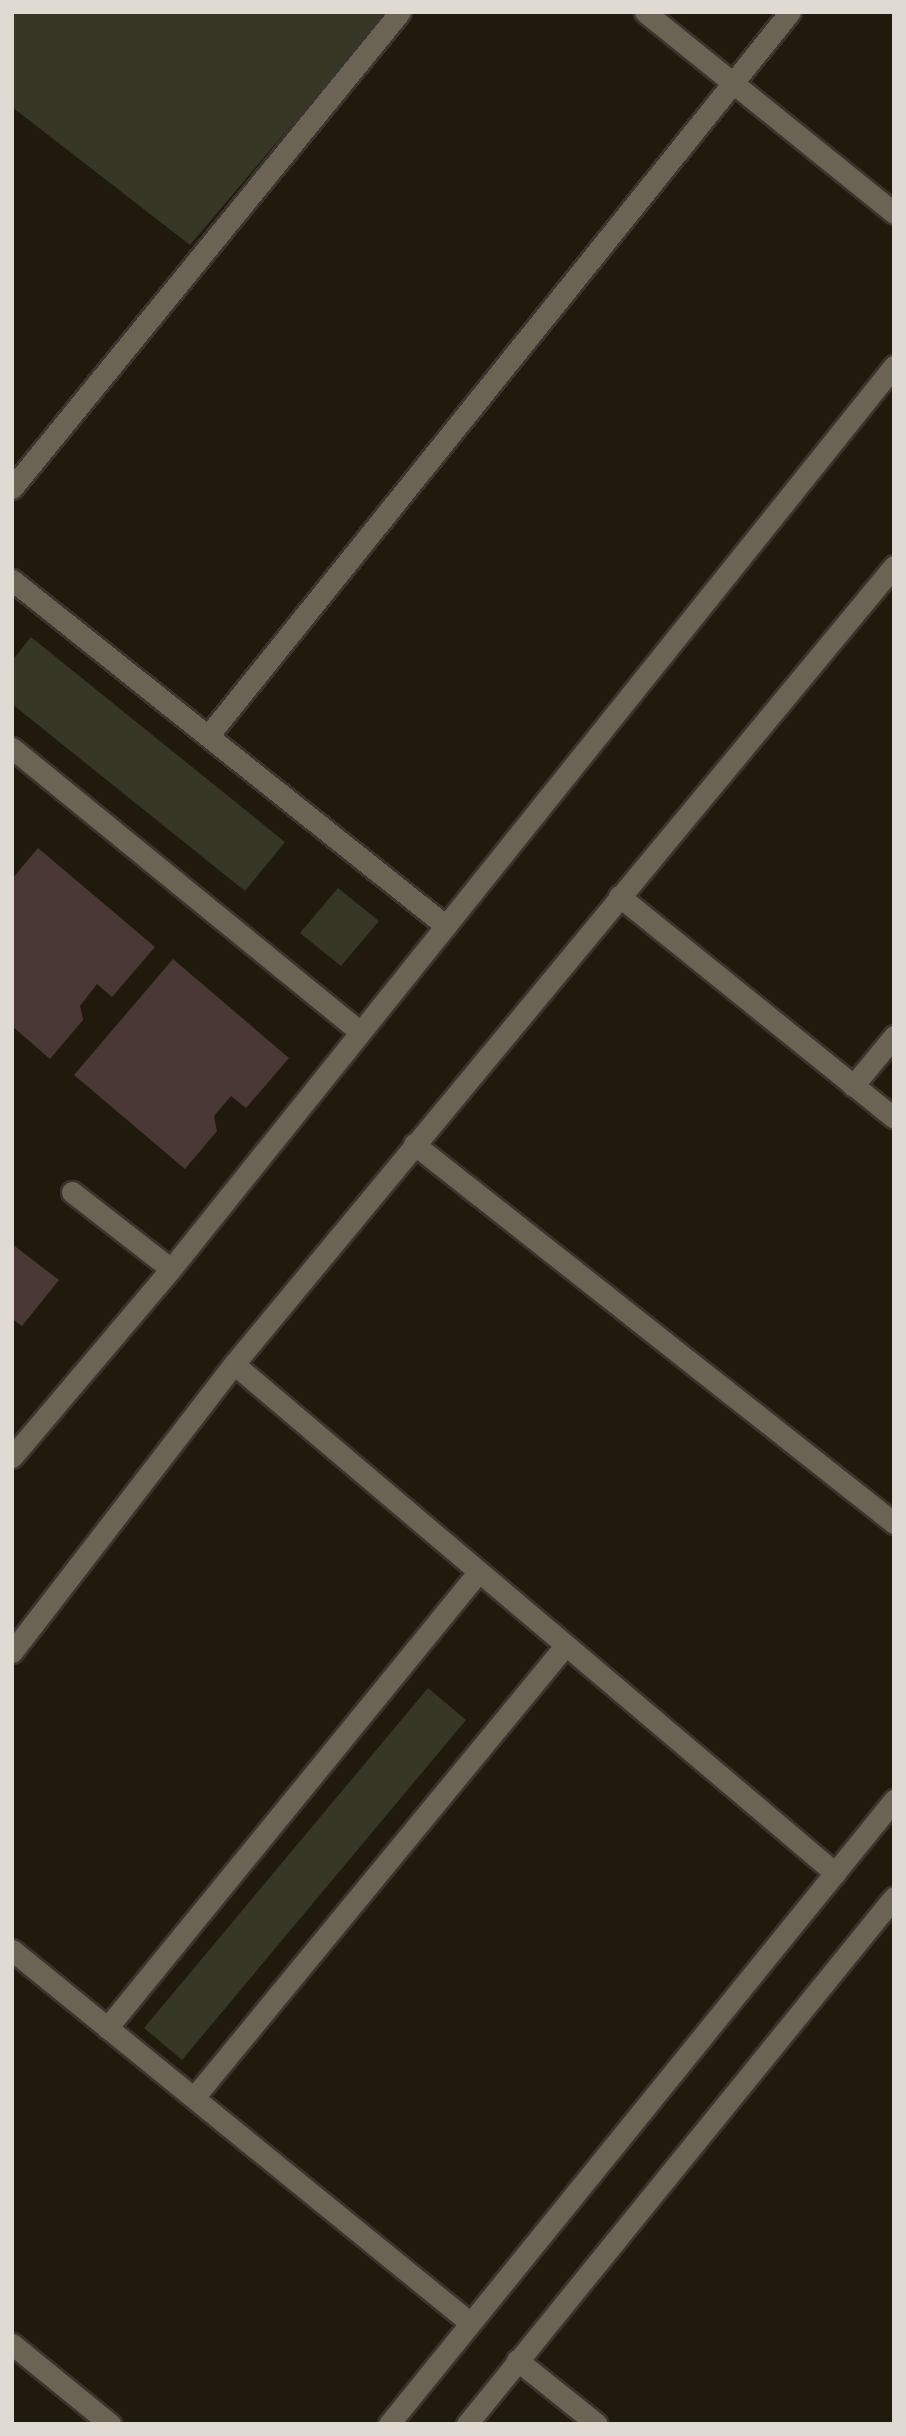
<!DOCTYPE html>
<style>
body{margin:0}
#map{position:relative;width:906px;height:2436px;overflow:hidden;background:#201a0c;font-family:"Alegreya Sans",sans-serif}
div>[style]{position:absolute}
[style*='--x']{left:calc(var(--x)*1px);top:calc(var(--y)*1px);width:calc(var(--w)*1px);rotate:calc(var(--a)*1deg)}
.green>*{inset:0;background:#363724}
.building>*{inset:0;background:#4a3836}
.roads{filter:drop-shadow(2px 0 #39342e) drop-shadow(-2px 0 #39342e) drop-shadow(0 2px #39342e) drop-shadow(0 -2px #39342e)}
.minor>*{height:21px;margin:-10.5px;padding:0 10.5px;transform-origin:10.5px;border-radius:10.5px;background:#6b6354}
span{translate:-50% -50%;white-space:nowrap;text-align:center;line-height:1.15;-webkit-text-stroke:5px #201a0c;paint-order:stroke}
.frame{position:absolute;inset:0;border:14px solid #dfdbd2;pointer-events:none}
</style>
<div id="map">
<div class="green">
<i style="clip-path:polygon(12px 12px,387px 12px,190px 245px,12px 107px)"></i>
<i style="clip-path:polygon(31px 637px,285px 842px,245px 891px,12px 704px,12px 661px)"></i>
<i style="clip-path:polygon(338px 888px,379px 921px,341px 966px,300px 933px)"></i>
<i style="clip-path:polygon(428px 1688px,466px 1720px,182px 2060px,144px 2028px)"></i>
</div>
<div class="building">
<i style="clip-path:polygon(38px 848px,155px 947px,112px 997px,97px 984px,80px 1006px,83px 1020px,50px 1059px,12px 1026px,12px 879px)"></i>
<i style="clip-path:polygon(173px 959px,289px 1058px,246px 1108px,231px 1096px,214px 1116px,217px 1131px,185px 1169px,74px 1075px)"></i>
<i style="clip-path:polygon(12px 1244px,59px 1280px,22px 1326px,12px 1319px)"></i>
</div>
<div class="roads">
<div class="minor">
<i style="--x:645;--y:12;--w:320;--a:38.9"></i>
<i style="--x:12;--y:488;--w:614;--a:-50.82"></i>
<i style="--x:12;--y:580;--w:555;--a:38.56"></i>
<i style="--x:208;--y:736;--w:929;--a:-51.21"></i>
<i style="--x:12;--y:748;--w:449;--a:39.2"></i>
<i style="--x:619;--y:896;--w:353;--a:38.9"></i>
<i style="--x:853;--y:1086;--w:65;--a:-50.6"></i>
<i style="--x:414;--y:1144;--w:612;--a:38.29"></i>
<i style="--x:72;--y:1192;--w:125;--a:37.9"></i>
<i style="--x:234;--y:1364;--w:788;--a:40.26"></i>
<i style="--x:12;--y:1457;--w:246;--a:-49.8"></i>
<i style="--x:171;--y:1269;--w:1157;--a:-51.32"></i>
<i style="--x:12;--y:1652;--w:364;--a:-52.4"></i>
<i style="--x:234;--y:1364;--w:1036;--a:-50.41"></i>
<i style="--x:12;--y:1950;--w:588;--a:39.13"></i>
<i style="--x:107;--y:2028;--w:584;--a:-50.83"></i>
<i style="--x:196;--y:2095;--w:580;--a:-50.6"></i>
<i style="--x:12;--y:2344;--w:127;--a:39.2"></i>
<i style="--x:517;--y:2360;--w:102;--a:38.7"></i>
<i style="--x:389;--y:2424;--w:803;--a:-51.02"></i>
<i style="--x:467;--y:2424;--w:678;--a:-50.98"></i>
</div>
</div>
<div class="frame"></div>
</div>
